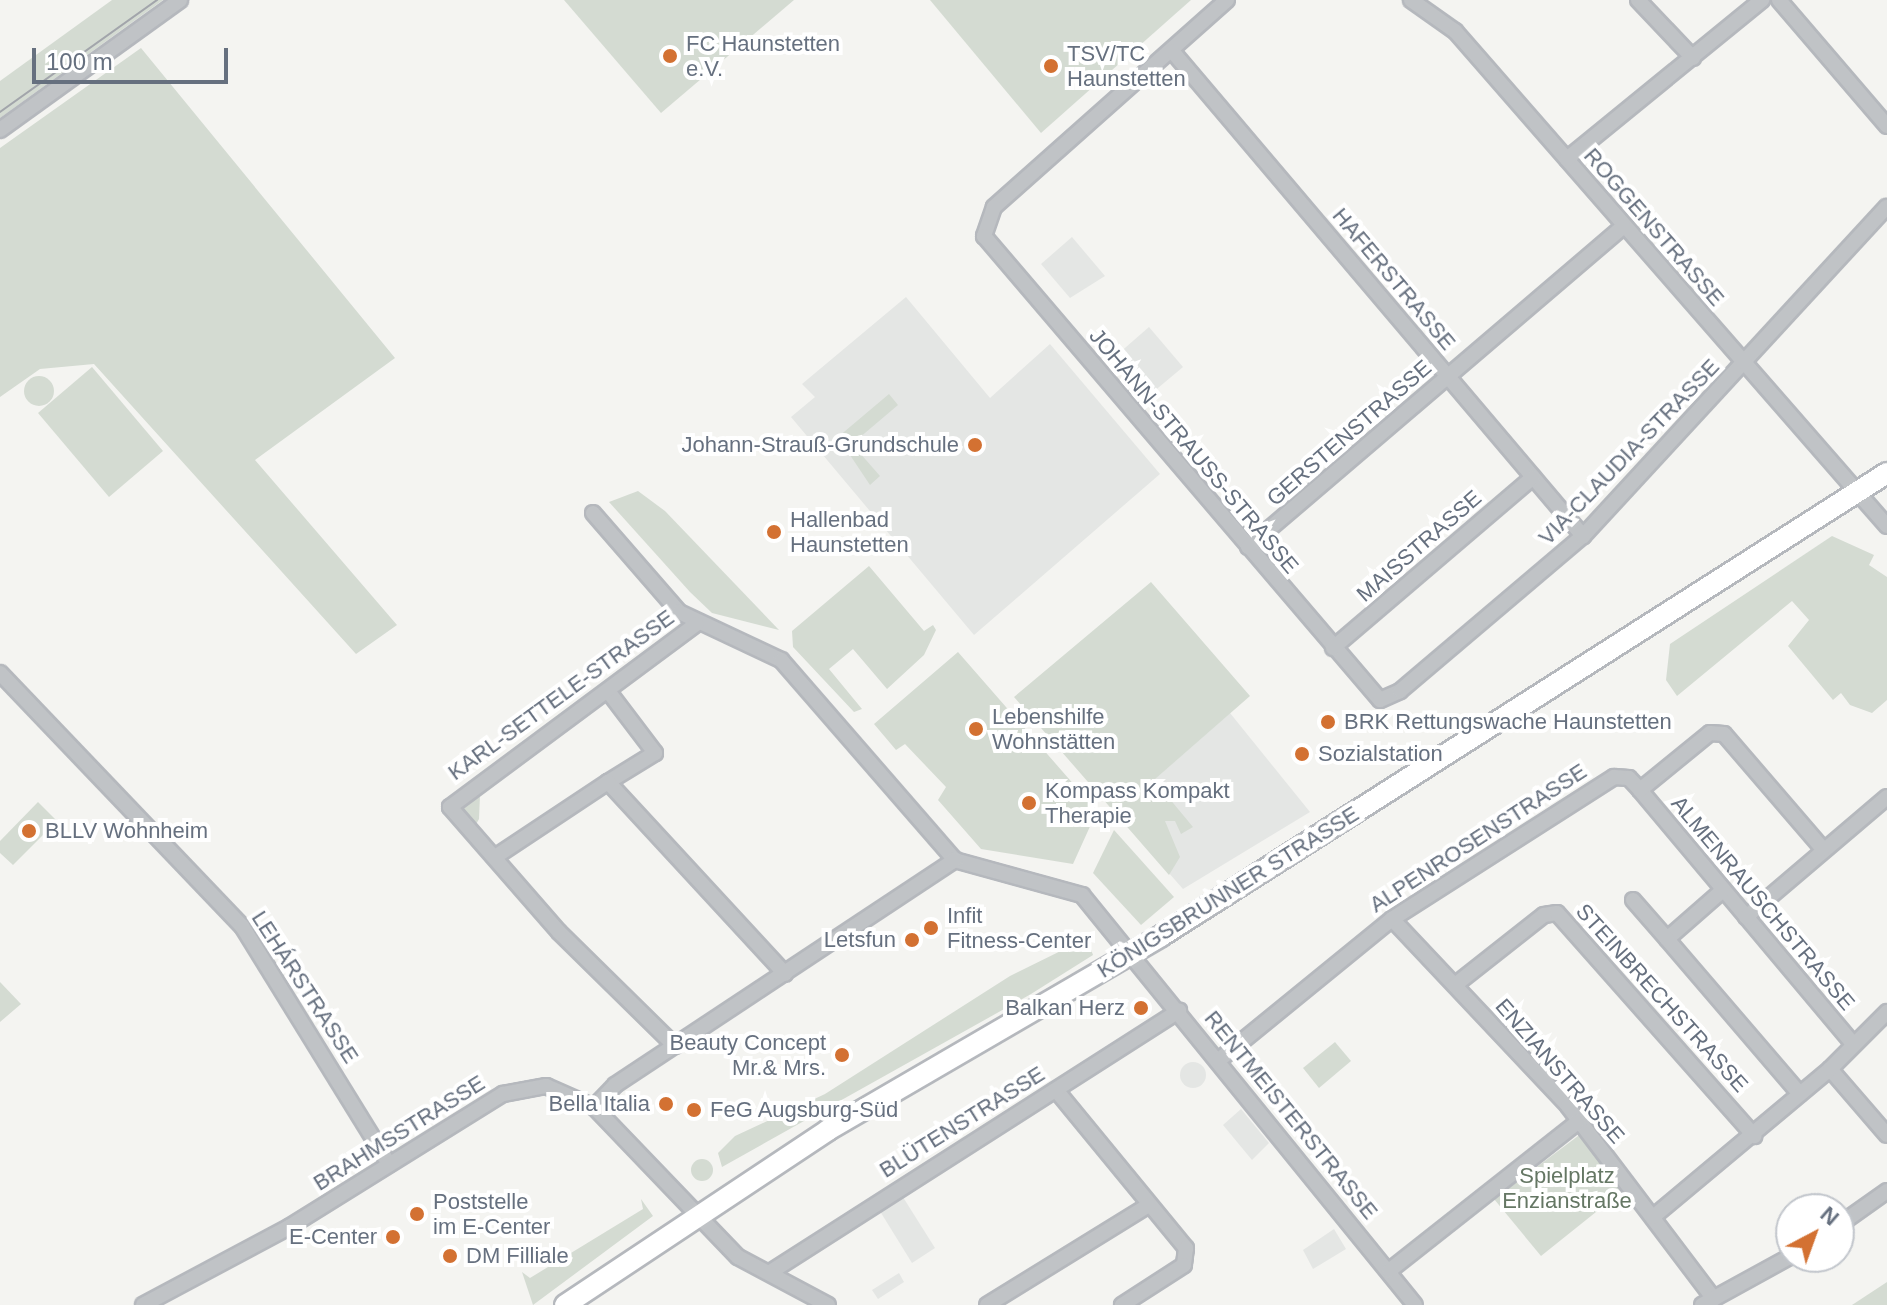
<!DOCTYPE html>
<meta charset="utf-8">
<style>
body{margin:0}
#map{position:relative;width:1887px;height:1305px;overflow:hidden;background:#f4f4f1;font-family:Arial,sans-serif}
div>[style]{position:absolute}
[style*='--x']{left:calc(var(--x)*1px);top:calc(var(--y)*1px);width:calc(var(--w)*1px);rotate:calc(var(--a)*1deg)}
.built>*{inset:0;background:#e4e6e4}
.round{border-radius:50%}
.green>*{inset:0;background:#d4dbd2}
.roads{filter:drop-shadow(2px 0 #b5b8bd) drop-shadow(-2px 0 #b5b8bd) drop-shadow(0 2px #b5b8bd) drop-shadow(0 -2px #b5b8bd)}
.street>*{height:14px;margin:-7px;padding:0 7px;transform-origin:7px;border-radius:7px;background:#c0c3c6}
.secondary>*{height:20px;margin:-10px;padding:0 10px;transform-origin:10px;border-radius:10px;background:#fff}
.tram>*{height:2px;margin:-1px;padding:0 1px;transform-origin:1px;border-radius:1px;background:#a2a5ab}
.dots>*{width:22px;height:22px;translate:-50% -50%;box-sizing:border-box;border:4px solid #fff;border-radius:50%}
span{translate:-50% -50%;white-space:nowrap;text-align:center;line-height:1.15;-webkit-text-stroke:8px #fff;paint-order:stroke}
.poi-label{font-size:22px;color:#66707f}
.left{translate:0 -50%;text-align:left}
.right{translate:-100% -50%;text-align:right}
.street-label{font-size:22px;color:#66707f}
.park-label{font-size:22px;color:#657764}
.north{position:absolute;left:1775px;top:1193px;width:80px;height:80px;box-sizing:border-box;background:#fff;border:2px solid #c2c6cc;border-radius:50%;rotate:41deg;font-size:22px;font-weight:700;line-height:32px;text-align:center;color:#66707f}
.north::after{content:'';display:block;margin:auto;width:28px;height:36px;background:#d37132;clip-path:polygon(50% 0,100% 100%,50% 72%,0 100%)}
.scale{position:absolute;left:32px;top:48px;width:196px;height:36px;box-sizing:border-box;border:4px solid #66707f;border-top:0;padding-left:10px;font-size:24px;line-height:28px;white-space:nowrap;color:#66707f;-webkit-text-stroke:6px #fff;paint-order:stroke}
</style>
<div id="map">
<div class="built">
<i style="clip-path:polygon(1072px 237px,1105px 276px,1070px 298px,1041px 264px)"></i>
<i style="clip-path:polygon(906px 297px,990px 398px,1050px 344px,1160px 474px,974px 635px,791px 417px,815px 397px,802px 384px)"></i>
<i style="clip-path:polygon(1149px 327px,1183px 367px,1152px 393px,1118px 354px)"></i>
<i style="clip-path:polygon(1230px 713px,1310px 812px,1183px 889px,1116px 813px)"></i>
<i class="round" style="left:1180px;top:1062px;width:26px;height:26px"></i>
<i style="clip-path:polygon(1241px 1109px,1269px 1143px,1252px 1160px,1223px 1125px)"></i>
<i style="clip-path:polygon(901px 1194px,935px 1248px,912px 1263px,878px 1208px)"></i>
<i style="clip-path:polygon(1334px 1229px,1346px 1249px,1313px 1269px,1303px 1250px)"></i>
<i style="clip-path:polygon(899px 1273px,904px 1282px,878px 1299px,872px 1290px)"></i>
</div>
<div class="green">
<i style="clip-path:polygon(112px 0,163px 0,0 118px,0 81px)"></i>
<i style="clip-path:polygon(564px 0,794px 0,661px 113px)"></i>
<i style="clip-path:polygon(930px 0,1191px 0,1041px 133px)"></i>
<i style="clip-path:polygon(141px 48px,395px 358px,255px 460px,397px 625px,356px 654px,94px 364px,40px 369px,0 397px,0 148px)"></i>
<i style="clip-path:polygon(92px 367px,163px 451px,109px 497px,38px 413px)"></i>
<i class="round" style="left:24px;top:376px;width:30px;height:30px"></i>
<i style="clip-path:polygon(889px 394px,898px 405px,852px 444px,880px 476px,870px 485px,838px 437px)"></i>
<i style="clip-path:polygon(638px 491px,665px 511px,779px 630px,712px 613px,690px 592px,609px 502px)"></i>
<i style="clip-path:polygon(1832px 536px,1874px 555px,1869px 565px,1887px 577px,1887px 700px,1872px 713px,1850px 705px,1841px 693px,1833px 700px,1788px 646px,1809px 620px,1792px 601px,1677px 696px,1666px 680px,1670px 644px)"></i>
<i style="clip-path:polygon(869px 566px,924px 631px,933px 625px,936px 630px,924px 655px,887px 689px,853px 649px,829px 669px,862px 709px,854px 712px,793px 647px,792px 631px)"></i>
<i style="clip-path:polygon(1151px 582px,1250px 696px,1154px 780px,1193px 827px,1181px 834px,1175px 821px,1165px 821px,1180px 857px,1169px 875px,1014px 697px)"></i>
<i style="clip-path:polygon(958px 652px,1097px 811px,1073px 864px,981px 849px,938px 800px,946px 787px,905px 744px,896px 750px,874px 724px)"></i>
<i style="clip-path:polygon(480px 795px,479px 819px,475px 826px,461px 807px)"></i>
<i style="clip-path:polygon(38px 802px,57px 821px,13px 865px,0 853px,0 841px)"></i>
<i style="clip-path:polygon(1114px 830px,1174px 897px,1141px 925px,1093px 873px)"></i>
<i style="clip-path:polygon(1087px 938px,1093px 955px,1031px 994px,722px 1167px,718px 1153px,735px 1136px,825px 1094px,1010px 976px)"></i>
<i style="clip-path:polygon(0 982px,21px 1004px,0 1022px)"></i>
<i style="clip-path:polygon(1335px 1042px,1351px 1061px,1319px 1088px,1303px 1068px)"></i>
<i style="clip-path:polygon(1582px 1133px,1626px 1188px,1541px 1256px,1494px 1199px)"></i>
<i class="round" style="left:691px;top:1159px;width:22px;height:22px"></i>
<i style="clip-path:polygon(641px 1199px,653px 1216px,533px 1305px,522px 1272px,530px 1278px,643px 1209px)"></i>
<i style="clip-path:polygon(1887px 1282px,1887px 1305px,1852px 1305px)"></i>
</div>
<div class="roads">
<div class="street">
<i style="--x:1227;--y:0;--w:312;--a:138.4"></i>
<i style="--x:994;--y:207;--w:31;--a:109"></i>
<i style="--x:984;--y:236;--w:610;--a:49.52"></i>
<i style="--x:1380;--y:700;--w:22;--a:-24"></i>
<i style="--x:1400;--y:691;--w:240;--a:-40.3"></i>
<i style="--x:1583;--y:536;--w:448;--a:-47.3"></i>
<i style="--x:1411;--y:0;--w:54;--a:35.2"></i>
<i style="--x:1455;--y:31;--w:657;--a:48.89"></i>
<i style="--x:1638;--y:0;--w:80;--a:46.5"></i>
<i style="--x:1779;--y:0;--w:166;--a:49.4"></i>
<i style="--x:1172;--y:51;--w:636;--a:49.72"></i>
<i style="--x:0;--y:130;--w:222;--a:-35.8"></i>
<i style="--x:1567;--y:159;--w:252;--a:-39.2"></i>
<i style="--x:593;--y:513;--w:131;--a:49"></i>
<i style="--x:679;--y:612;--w:113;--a:25.2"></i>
<i style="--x:781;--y:660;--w:265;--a:49"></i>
<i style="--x:955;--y:860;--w:132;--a:15.4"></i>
<i style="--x:1082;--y:895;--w:528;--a:50.92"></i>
<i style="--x:1248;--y:547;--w:494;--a:-40.5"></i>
<i style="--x:1333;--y:648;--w:263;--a:-40.5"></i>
<i style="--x:0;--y:673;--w:350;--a:46.3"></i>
<i style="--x:242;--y:926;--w:280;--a:58.3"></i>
<i style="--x:608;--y:691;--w:78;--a:52.8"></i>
<i style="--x:655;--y:753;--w:55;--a:148.3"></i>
<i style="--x:608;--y:782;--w:261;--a:47.3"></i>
<i style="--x:1640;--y:790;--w:330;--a:50"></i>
<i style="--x:495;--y:857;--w:136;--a:-33.6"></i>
<i style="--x:1723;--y:890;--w:74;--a:138.8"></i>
<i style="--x:1667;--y:939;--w:204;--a:49.4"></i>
<i style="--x:1633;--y:900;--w:52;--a:48.9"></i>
<i style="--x:1746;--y:917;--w:185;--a:-40.4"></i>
<i style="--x:1392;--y:919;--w:257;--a:46.7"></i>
<i style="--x:1568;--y:1106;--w:242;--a:52.9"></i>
<i style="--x:1455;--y:985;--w:113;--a:-38.2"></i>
<i style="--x:1544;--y:915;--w:13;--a:-9"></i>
<i style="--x:1557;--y:913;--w:298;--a:48.5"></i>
<i style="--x:675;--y:1046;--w:163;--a:-135.5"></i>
<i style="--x:559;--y:932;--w:166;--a:-131.1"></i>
<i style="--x:450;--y:807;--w:307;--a:-36.6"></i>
<i style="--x:1219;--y:1060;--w:223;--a:-39.2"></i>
<i style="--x:1392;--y:919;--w:264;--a:-32.6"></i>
<i style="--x:1614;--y:777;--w:15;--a:4"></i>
<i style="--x:1629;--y:778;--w:16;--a:47"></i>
<i style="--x:1640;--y:790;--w:90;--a:-39.2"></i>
<i style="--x:1710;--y:733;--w:14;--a:4"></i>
<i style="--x:1724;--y:734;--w:152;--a:49.3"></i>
<i style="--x:1830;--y:1069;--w:87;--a:49.2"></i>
<i style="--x:1056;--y:1090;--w:205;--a:50.6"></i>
<i style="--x:1186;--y:1248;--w:17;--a:97"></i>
<i style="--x:1184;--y:1265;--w:74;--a:147.2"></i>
<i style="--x:594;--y:1107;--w:30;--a:-46"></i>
<i style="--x:615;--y:1085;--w:408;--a:-33.5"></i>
<i style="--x:1653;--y:1217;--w:231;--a:-39.9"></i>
<i style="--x:1830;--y:1069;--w:81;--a:-45"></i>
<i style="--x:1839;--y:1225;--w:59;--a:-35.3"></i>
<i style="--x:1389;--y:1271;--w:242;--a:-38.3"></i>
<i style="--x:769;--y:1273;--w:487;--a:-32.6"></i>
<i style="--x:143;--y:1305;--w:166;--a:-28.1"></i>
<i style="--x:289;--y:1227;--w:252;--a:-31.9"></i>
<i style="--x:503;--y:1094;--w:44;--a:-10.5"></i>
<i style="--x:546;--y:1086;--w:52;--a:23.6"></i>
<i style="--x:594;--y:1107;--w:208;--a:46.2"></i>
<i style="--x:738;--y:1257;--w:102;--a:28.1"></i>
<i style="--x:987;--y:1305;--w:190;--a:-31.7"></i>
<i style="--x:1702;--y:1305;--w:102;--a:-28.8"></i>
</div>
<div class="secondary">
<i style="--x:565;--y:1305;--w:316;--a:-33.6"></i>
<i style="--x:828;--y:1130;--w:385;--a:-30.2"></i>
<i style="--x:1161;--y:936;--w:861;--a:-32.53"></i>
</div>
</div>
<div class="tram">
<i style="--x:0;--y:112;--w:193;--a:-35.5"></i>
</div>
<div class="dots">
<i style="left:670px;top:56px;background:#d37132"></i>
<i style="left:1051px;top:66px;background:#d37132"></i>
<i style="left:975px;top:445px;background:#d37132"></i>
<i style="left:774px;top:532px;background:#d37132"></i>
<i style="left:1328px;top:722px;background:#d37132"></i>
<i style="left:976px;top:729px;background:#d37132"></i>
<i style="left:1302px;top:754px;background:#d37132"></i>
<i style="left:1029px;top:803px;background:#d37132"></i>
<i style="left:29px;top:831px;background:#d37132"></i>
<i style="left:931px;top:928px;background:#d37132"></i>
<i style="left:912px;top:940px;background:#d37132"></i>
<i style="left:1141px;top:1008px;background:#d37132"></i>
<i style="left:842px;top:1055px;background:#d37132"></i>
<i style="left:666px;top:1104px;background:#d37132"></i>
<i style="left:694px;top:1110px;background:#d37132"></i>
<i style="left:417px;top:1214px;background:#d37132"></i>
<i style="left:393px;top:1237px;background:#d37132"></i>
<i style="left:450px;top:1256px;background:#d37132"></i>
</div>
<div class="poi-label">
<span class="left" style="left:686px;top:56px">FC Haunstetten<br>e.V.</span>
<span class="left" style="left:1067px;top:66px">TSV/TC<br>Haunstetten</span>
<span class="right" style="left:959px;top:445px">Johann-Strauß-Grundschule</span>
<span class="left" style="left:790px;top:532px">Hallenbad<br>Haunstetten</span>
<span class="left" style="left:992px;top:729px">Lebenshilfe<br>Wohnstätten</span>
<span class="left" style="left:1344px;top:722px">BRK Rettungswache Haunstetten</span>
<span class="left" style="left:1318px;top:754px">Sozialstation</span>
<span class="left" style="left:1045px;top:803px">Kompass Kompakt<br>Therapie</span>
<span class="left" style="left:45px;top:831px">BLLV Wohnheim</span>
<span class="left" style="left:947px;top:928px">Infit<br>Fitness-Center</span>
<span class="right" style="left:896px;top:940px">Letsfun</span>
<span class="right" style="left:1125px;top:1008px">Balkan Herz</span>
<span class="right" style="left:826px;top:1055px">Beauty Concept<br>Mr.&amp; Mrs.</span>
<span class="right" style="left:650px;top:1104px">Bella Italia</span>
<span class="left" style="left:710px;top:1110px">FeG Augsburg-Süd</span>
<span class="left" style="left:433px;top:1214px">Poststelle<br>im E-Center</span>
<span class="right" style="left:377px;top:1237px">E-Center</span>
<span class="left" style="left:466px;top:1256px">DM Filliale</span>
</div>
<div class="street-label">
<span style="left:1654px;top:227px;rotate:49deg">ROGGENSTRASSE</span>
<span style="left:1394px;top:279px;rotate:50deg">HAFERSTRASSE</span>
<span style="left:1349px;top:433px;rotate:-41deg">GERSTENSTRASSE</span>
<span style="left:1194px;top:451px;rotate:50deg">JOHANN-STRAUSS-STRASSE</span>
<span style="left:1629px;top:452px;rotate:-46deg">VIA-CLAUDIA-STRASSE</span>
<span style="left:1419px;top:546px;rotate:-41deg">MAISSTRASSE</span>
<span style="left:561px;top:695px;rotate:-36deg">KARL-SETTELE-STRASSE</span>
<span style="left:1478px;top:838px;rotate:-33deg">ALPENROSENSTRASSE</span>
<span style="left:1228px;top:892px;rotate:-32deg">KÖNIGSBRUNNER STRASSE</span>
<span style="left:1763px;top:903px;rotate:50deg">ALMENRAUSCHSTRASSE</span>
<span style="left:305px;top:987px;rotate:57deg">LEHÁRSTRASSE</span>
<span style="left:1662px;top:998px;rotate:48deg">STEINBRECHSTRASSE</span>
<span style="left:1560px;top:1071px;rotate:49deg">ENZIANSTRASSE</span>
<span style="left:1291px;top:1115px;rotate:51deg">RENTMEISTERSTRASSE</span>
<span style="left:962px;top:1122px;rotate:-32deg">BLÜTENSTRASSE</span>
<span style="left:399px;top:1133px;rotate:-32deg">BRAHMSSTRASSE</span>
</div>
<div class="park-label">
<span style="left:1567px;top:1188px">Spielplatz<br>Enzianstraße</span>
</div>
<div class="north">N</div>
<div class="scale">100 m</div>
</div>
